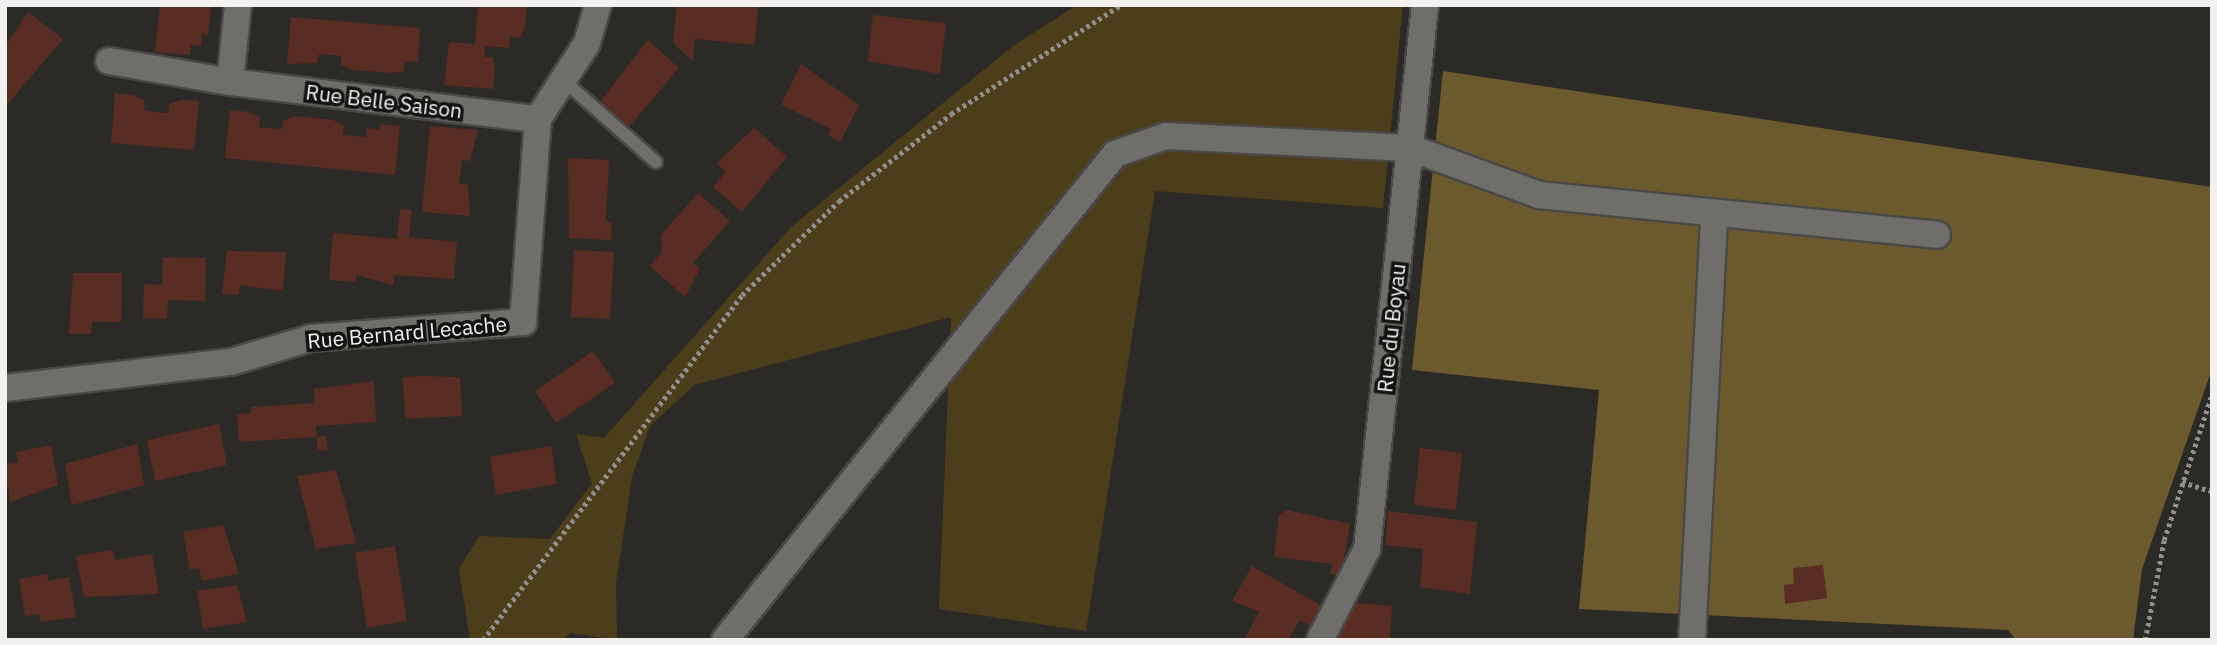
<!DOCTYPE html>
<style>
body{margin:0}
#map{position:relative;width:2217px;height:645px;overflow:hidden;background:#2b2a27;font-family:"IBM Plex Sans",sans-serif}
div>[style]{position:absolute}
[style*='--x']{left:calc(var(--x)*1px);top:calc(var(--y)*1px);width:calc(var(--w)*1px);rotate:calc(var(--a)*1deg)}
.green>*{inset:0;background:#4c3e1a}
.forest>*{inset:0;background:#6b5a2d}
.building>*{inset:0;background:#592d24}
.path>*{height:4.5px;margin-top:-2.25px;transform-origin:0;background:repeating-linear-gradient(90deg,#91908d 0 3.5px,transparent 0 7px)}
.roads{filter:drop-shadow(2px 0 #494846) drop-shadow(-2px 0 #494846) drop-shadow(0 2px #494846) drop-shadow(0 -2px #494846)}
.lane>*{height:12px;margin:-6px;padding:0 6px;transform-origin:6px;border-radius:6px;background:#6f6e6b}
.street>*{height:26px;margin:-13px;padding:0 13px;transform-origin:13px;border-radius:13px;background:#6f6e6b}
span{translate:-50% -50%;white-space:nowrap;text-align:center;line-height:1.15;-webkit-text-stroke:7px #131311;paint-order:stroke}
.street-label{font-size:21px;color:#f2f1ef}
.frame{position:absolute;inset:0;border:7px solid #f2f1ef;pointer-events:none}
</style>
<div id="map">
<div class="green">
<i style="clip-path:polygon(1077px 5px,1403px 5px,1383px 208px,1155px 191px,1086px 631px,939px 609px,951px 317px,694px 385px,650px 426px,632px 477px,616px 583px,617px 640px,571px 633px,562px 640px,470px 640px,459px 569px,479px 536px,550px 539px,592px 483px,576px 434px,604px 438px,791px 227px,1013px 46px)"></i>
</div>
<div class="forest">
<i style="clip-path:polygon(1443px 71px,2212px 187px,2212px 369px,2142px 569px,2133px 640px,2016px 640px,2008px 630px,1579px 609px,1599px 390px,1412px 370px)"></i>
</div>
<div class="building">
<i style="clip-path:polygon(160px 5px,211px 5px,208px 35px,202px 34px,201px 46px,191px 45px,190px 55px,155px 52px)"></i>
<i style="clip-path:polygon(478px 5px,536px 5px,527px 8px,525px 26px,520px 38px,510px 37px,509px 48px,485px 46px,484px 57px,493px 57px,495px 70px,493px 89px,444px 85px,449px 42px,475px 44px)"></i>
<i style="clip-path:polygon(677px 5px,758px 5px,755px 45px,695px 39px,693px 61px,673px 43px)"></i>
<i style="clip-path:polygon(28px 12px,63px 39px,5px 107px,5px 46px)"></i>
<i style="clip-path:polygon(873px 15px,946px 23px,940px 74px,868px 61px)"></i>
<i style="clip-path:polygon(291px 17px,420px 28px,418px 62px,405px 61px,404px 71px,392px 73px,353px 70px,341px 65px,341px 56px,319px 54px,317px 63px,287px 64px)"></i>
<i style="clip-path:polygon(648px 40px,679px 68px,627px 129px,599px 103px)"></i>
<i style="clip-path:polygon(801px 64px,859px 105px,840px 142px,828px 135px,831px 129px,781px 105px)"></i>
<i style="clip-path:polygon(115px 93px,134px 95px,145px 101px,144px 110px,154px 112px,168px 113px,169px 104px,181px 100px,199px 101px,194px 150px,111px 143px)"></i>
<i style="clip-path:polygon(230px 110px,249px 112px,260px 118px,259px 127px,269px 128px,282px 129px,283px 121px,295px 116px,333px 120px,344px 126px,343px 135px,355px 136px,366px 137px,367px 128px,380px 130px,380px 124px,400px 126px,395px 175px,225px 158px)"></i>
<i style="clip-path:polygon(430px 126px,478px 130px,470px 161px,462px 160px,459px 183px,468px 185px,470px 216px,422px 212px)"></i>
<i style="clip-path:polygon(754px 128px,787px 157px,742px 212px,713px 187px,726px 172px,717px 163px)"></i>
<i style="clip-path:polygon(568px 158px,609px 160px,606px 221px,612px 222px,611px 240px,569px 238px)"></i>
<i style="clip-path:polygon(698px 193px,730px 221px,693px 263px,700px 269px,685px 297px,650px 266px,662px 252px,661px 235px)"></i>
<i style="clip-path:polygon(400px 209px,412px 210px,409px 237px,457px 242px,454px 279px,394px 275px,393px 285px,356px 275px,356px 282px,329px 280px,333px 233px,397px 239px)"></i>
<i style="clip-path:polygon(574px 250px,614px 252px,610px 319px,571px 317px)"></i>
<i style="clip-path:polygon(227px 251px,286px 252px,283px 291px,240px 285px,239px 295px,222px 294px)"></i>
<i style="clip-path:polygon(163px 257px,206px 258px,205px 301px,168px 300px,167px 319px,143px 318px,144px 284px,162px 285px)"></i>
<i style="clip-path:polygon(73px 273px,122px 273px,121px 322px,92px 322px,91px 334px,69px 334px)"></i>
<i style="clip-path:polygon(593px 351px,615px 383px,556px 423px,535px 391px)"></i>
<i style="clip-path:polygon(420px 376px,460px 377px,462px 416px,405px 419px,403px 377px)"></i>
<i style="clip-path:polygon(374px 381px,376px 422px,316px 426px,317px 437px,239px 442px,237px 414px,251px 413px,251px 407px,315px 403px,314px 389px)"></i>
<i style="clip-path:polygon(219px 424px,227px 465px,155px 481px,147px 440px)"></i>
<i style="clip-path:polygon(326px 436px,328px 450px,317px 451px,317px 437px)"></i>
<i style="clip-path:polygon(137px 444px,144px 485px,72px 505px,65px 464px)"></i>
<i style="clip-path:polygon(51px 445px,58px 485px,10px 502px,5px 464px,18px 462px,16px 452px)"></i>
<i style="clip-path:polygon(551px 446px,557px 484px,496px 495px,490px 457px)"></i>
<i style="clip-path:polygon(1420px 448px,1462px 453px,1456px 510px,1414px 505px)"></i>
<i style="clip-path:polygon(336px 470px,356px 543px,316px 549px,297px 476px)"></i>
<i style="clip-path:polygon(1287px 510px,1350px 524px,1341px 576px,1330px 574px,1332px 564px,1274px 557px,1279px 515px)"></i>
<i style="clip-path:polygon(1388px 511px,1477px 522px,1470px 594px,1420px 587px,1423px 549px,1385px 545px)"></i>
<i style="clip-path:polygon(223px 525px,239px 574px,202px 581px,199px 568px,190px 570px,183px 532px)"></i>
<i style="clip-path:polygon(395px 546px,407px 621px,367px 628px,355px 553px)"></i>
<i style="clip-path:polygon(113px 550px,115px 560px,152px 554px,159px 594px,84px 597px,76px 556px)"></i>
<i style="clip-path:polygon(1823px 565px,1827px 598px,1785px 604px,1784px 585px,1794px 584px,1793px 568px)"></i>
<i style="clip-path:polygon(1252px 566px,1322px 606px,1311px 626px,1300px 620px,1288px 640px,1244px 640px,1259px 612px,1232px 601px)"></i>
<i style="clip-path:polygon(47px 574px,48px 581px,69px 577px,76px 617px,41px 622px,39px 614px,25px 616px,19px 579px)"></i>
<i style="clip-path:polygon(237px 585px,247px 622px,203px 629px,197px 591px)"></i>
<i style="clip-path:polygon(1355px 603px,1392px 606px,1390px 640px,1332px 640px)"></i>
</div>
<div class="path">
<i style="--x:2182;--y:482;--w:31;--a:17"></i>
<i style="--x:483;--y:640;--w:431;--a:-53.1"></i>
<i style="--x:742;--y:295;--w:135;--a:-44.1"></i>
<i style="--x:839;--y:201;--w:142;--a:-37.8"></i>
<i style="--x:951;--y:114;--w:202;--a:-32.7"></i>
<i style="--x:2145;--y:640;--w:102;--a:-79.2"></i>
<i style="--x:2164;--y:540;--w:154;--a:-71.8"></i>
</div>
<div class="roads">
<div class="lane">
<i style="--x:563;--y:80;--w:124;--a:41.4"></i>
</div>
<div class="street">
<i style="--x:238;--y:5;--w:77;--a:95.9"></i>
<i style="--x:230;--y:82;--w:310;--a:6.9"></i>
<i style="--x:109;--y:61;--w:123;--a:9.8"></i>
<i style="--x:5;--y:388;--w:227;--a:-6.6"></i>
<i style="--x:231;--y:362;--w:84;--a:-16.7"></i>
<i style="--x:311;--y:338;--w:213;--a:-4.3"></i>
<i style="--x:523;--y:322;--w:204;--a:-85.8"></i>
<i style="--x:538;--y:119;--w:90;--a:-57.2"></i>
<i style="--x:587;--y:43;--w:40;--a:-74"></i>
<i style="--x:725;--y:640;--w:623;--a:-51.25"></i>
<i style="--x:1115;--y:154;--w:54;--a:-19.4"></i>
<i style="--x:1166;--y:136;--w:244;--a:2.8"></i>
<i style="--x:1410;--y:148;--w:137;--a:20"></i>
<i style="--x:1539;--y:195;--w:400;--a:5.7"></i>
<i style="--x:1320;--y:640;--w:102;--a:-62.7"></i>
<i style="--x:1367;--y:549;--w:547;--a:-83.91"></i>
<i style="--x:1692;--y:640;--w:426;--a:-87"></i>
</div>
</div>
<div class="street-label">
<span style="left:384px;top:101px;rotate:7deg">Rue Belle Saison</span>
<span style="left:1391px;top:328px;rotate:-84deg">Rue du Boyau</span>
<span style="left:407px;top:332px;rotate:-5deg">Rue Bernard Lecache</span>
</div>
<div class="frame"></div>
</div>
